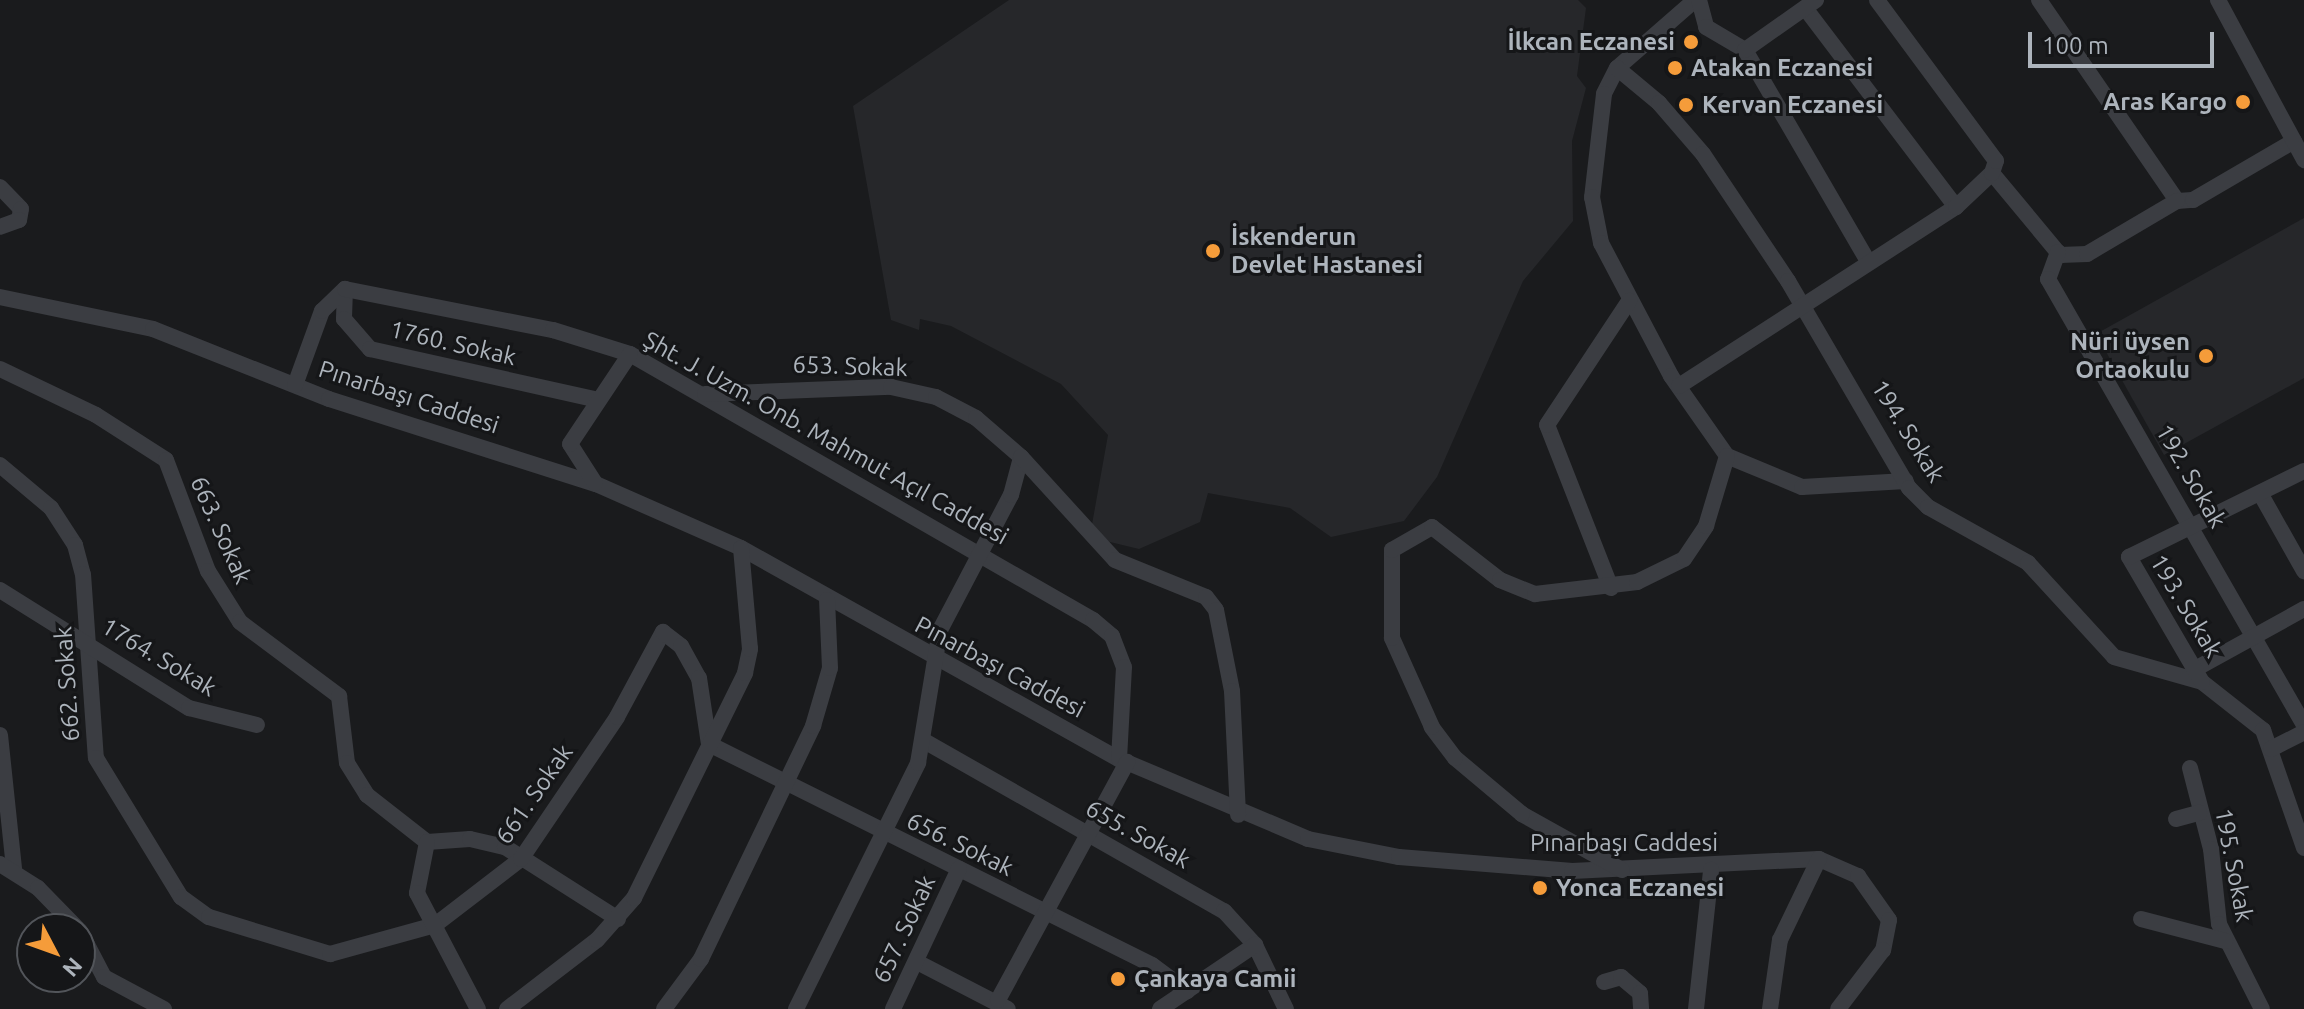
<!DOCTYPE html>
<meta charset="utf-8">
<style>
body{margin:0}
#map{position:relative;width:2304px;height:1009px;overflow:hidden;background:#1a1b1d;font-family:Ubuntu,sans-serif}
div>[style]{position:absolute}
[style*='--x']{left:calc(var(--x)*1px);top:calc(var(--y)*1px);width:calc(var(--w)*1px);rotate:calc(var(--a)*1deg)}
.built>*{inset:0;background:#26272a}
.minor>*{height:16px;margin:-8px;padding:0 8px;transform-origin:8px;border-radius:8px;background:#3b3d42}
.dots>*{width:22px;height:22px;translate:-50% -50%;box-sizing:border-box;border:4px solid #151618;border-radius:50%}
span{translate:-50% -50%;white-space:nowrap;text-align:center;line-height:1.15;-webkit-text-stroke:6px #151618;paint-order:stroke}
.poi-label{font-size:24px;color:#adb4bc;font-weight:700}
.right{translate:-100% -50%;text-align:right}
.left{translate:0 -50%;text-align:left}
.street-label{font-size:24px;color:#adb4bc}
.north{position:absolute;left:16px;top:913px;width:80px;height:80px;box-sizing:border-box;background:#151618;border:2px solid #52555a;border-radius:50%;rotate:131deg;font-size:22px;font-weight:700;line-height:32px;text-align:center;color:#adb4bc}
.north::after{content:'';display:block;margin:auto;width:28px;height:36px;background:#f59c3a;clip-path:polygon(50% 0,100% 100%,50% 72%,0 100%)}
.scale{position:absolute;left:2028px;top:32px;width:186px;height:36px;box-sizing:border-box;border:4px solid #adb4bc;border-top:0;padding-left:10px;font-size:24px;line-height:28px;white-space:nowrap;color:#adb4bc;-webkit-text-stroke:6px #151618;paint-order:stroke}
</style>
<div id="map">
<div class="built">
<i style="clip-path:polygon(1009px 0,1578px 0,1586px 8px,1577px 76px,1586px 88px,1572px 141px,1573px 221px,1523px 281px,1437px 477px,1404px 521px,1331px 537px,1290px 508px,1208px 493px,1200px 522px,1139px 549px,1106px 541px,1091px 530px,1108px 435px,1061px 384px,951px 326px,920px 319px,919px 330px,891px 320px,853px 106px)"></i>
<i style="clip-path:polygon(2304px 218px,2304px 378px,2164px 455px,2096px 334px)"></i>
</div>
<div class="minor">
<i style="--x:1695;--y:0;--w:103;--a:138.9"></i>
<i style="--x:1617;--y:68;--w:29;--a:117"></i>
<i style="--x:1604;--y:94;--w:104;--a:96.6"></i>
<i style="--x:1592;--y:197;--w:47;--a:78.9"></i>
<i style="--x:1601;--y:243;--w:150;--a:62.2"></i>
<i style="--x:1671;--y:376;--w:98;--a:55"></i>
<i style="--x:1727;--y:456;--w:81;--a:22.5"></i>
<i style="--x:1802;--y:487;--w:104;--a:-3.3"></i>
<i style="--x:1699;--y:0;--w:28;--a:75"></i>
<i style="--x:1706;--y:27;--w:45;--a:30.5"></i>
<i style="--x:1745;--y:50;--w:243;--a:59.8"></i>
<i style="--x:2039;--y:0;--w:244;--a:55.5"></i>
<i style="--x:2177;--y:201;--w:16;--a:-4"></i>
<i style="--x:2193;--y:200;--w:117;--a:-30.3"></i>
<i style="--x:2218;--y:0;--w:182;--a:61.7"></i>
<i style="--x:1805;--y:8;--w:250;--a:52.8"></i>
<i style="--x:1745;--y:50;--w:87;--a:-35.2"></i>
<i style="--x:1617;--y:68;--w:55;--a:39.8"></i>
<i style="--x:1659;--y:103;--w:67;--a:49.2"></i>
<i style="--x:1703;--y:154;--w:153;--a:56.2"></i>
<i style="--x:1788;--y:281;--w:240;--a:59.7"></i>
<i style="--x:1909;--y:488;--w:27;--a:45"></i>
<i style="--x:1928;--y:507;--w:115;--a:29.2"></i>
<i style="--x:2028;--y:563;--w:127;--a:47.5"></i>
<i style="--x:2114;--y:657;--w:91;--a:15.9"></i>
<i style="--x:2202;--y:682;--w:78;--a:38.2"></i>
<i style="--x:2263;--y:730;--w:125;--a:70.8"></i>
<i style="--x:1992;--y:173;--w:107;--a:50.3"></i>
<i style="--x:2060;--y:255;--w:27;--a:-2"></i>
<i style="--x:2087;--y:254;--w:104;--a:-30.5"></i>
<i style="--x:0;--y:187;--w:30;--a:46"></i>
<i style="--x:21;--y:209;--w:11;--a:100"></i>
<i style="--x:19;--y:220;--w:20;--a:160"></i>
<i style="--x:2058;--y:252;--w:29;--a:110"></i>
<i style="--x:2048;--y:279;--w:514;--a:60.14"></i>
<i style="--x:345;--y:289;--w:30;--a:92"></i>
<i style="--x:344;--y:319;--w:40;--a:49"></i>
<i style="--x:370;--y:349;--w:230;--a:12.6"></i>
<i style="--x:0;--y:297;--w:156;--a:11.8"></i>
<i style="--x:153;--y:329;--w:189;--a:21.7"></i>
<i style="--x:329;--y:399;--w:280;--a:17.7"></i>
<i style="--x:596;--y:484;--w:158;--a:23.8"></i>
<i style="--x:741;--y:548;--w:433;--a:29.2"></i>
<i style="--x:1119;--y:759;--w:205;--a:22.9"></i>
<i style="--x:1308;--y:839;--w:93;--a:11.2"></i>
<i style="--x:1399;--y:857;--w:174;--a:4.6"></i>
<i style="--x:1572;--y:871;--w:247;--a:-2.8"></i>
<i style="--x:1819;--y:859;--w:43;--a:23.6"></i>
<i style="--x:1858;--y:876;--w:54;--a:54.8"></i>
<i style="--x:1889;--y:920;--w:31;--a:101"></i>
<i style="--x:1883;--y:950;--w:74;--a:127.3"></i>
<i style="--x:0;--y:369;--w:106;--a:25.6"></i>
<i style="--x:96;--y:415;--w:83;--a:32.7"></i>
<i style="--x:166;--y:460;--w:119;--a:69.3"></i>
<i style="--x:208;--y:571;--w:60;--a:57.9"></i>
<i style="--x:240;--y:622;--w:124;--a:36.8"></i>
<i style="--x:339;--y:696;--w:67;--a:83.2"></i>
<i style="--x:347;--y:763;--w:38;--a:58"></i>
<i style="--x:367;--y:795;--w:76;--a:38.1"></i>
<i style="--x:427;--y:842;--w:43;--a:-4"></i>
<i style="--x:470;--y:839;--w:36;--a:13"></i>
<i style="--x:505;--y:847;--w:134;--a:32.5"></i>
<i style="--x:295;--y:385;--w:79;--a:-70"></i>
<i style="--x:322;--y:311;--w:32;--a:-44"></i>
<i style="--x:345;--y:289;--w:212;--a:11.2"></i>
<i style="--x:553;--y:330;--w:81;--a:17.3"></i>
<i style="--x:630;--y:354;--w:534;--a:29.88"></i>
<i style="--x:1093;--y:620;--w:25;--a:40"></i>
<i style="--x:1112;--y:636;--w:33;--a:69"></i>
<i style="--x:1124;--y:667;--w:92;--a:93.1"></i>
<i style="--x:1679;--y:386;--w:330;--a:-32.9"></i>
<i style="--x:1956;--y:207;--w:50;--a:-43.4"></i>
<i style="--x:1992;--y:173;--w:13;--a:-72"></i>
<i style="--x:1996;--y:161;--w:200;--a:-126.5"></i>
<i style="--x:705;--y:394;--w:186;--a:-2.2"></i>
<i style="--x:891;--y:387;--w:46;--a:12.5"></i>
<i style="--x:936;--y:397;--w:45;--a:27.7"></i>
<i style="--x:976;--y:418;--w:60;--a:40.9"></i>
<i style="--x:0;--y:465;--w:67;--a:40.1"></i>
<i style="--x:51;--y:508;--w:44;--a:57"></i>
<i style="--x:75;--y:545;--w:30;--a:75"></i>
<i style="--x:83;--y:574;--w:184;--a:86"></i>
<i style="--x:96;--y:758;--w:163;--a:58.6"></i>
<i style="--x:181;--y:897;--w:34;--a:36"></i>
<i style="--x:209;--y:917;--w:127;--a:17"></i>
<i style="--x:330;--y:954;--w:109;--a:-15.4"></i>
<i style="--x:435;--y:925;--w:108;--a:-37.5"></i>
<i style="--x:521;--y:859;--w:171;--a:-55.9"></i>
<i style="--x:617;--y:717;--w:97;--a:-61.6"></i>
<i style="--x:663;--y:632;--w:23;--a:38"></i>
<i style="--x:681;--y:646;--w:37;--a:61"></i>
<i style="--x:699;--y:678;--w:67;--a:81.4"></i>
<i style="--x:709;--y:744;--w:495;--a:26.5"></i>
<i style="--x:1152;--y:965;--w:44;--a:36.6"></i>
<i style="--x:595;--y:483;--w:46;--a:-122.7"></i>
<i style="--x:570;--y:444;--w:108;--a:-56.3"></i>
<i style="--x:2260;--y:493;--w:90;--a:60.6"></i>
<i style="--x:1611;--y:588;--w:175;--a:-111.4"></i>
<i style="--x:1547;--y:425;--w:149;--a:-56.5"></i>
<i style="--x:0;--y:590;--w:223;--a:32"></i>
<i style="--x:189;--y:708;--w:70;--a:14"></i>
<i style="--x:2197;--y:668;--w:122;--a:-28.9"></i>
<i style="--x:2202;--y:682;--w:145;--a:-120.3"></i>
<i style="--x:2129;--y:557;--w:195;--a:-26.2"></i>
<i style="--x:0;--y:735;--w:135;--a:84"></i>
<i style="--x:926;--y:742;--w:343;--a:29.6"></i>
<i style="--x:1224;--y:911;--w:46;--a:47.6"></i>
<i style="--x:1255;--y:945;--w:71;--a:64.2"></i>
<i style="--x:2271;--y:749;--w:37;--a:-27"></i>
<i style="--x:2190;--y:768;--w:84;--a:75.5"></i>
<i style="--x:2211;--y:849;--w:75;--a:83.9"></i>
<i style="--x:2219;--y:924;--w:95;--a:63.2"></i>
<i style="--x:2176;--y:819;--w:24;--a:-15"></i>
<i style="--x:427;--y:842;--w:52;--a:101.1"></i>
<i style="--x:417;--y:893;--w:131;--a:62.3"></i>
<i style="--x:0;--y:864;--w:45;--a:32.3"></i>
<i style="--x:38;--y:888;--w:57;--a:45.7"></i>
<i style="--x:1622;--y:870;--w:115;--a:-150.8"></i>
<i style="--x:1522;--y:814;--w:87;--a:-140.1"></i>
<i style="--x:1455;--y:758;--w:39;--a:-127"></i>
<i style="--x:1432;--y:727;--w:98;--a:-114.2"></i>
<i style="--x:1392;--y:638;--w:88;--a:-90"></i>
<i style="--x:1392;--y:550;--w:46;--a:-29.9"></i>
<i style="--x:1432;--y:527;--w:86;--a:37.9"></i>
<i style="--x:1500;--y:580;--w:38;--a:22"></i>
<i style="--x:1535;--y:594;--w:103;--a:-6.7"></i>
<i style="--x:1637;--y:582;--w:52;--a:-26.1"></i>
<i style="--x:1684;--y:559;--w:40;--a:-56"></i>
<i style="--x:1706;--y:526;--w:73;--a:-73.3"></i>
<i style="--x:2141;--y:919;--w:87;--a:14.7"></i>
<i style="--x:80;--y:931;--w:52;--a:62.4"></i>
<i style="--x:104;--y:977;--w:68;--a:28.1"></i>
<i style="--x:917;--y:962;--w:102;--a:27.3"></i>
<i style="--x:1604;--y:982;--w:18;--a:-16"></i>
<i style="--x:1621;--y:977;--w:25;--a:40"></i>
<i style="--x:1640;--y:993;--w:16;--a:86"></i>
<i style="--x:998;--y:1000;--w:271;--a:-61.5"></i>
<i style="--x:507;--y:1009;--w:113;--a:-37.5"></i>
<i style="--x:597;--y:940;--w:56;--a:-48.6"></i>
<i style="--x:634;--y:898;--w:251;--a:-63.7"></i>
<i style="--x:745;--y:673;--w:25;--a:-78"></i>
<i style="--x:750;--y:649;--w:101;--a:-95.1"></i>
<i style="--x:664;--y:1009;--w:62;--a:-53.5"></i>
<i style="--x:701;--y:959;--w:259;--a:-64.3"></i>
<i style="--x:813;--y:726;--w:60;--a:-73.7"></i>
<i style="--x:830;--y:668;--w:68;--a:-92.5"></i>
<i style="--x:796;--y:1009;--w:275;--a:-63.6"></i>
<i style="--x:918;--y:763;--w:135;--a:-80.6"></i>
<i style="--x:940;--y:630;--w:153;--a:-62.3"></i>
<i style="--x:1011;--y:495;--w:39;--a:-75"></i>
<i style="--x:1021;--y:457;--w:139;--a:47.6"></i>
<i style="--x:1115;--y:560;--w:98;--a:22.1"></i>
<i style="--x:1206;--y:597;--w:16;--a:52"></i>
<i style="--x:1216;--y:610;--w:83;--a:78.8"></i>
<i style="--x:1232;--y:691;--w:124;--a:87.2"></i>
<i style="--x:893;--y:1009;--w:155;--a:-64.8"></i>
<i style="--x:1160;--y:1009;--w:115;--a:-34"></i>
<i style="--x:1696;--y:1009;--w:140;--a:-83.8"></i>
<i style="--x:1770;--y:1009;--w:70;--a:-81.8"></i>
<i style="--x:1780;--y:940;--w:90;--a:-64.3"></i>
</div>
<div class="dots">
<i style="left:1691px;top:42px;background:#f59c3a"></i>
<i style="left:1675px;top:68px;background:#f59c3a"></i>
<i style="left:2243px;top:102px;background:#f59c3a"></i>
<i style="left:1686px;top:105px;background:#f59c3a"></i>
<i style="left:1213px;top:251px;background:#f59c3a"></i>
<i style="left:2206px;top:356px;background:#f59c3a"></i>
<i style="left:1540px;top:888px;background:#f59c3a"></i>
<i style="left:1118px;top:979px;background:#f59c3a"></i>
</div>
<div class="poi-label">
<span class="right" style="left:1675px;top:42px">İlkcan Eczanesi</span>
<span class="left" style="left:1691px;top:68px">Atakan Eczanesi</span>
<span class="right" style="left:2227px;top:102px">Aras Kargo</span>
<span class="left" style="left:1702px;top:105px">Kervan Eczanesi</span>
<span class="left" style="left:1231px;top:251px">İskenderun<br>Devlet Hastanesi</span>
<span class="right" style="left:2190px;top:356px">Nüri üysen<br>Ortaokulu</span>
<span class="left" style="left:1556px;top:888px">Yonca Eczanesi</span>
<span class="left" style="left:1134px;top:979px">Çankaya Camii</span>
</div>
<div class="street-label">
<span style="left:453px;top:343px;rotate:13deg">1760. Sokak</span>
<span style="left:850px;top:366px;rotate:2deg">653. Sokak</span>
<span style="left:409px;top:397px;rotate:18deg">Pınarbaşı Caddesi</span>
<span style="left:1908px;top:431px;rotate:58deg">194. Sokak</span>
<span style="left:826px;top:438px;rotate:29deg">Şht. J. Uzm. Onb. Mahmut Açıl Caddesi</span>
<span style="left:2191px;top:476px;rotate:60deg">192. Sokak</span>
<span style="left:221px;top:530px;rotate:66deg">663. Sokak</span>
<span style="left:2186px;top:606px;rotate:59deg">193. Sokak</span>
<span style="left:159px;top:657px;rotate:31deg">1764. Sokak</span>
<span style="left:1000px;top:667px;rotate:28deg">Pınarbaşı Caddesi</span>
<span style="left:67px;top:684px;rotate:-94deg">662. Sokak</span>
<span style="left:534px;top:794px;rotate:-55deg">661. Sokak</span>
<span style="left:1138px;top:834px;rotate:29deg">655. Sokak</span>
<span style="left:1624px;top:843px">Pınarbaşı Caddesi</span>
<span style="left:960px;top:844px;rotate:26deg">656. Sokak</span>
<span style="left:2234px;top:865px;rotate:79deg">195. Sokak</span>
<span style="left:904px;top:929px;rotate:-65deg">657. Sokak</span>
</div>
<div class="north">N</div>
<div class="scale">100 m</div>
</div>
